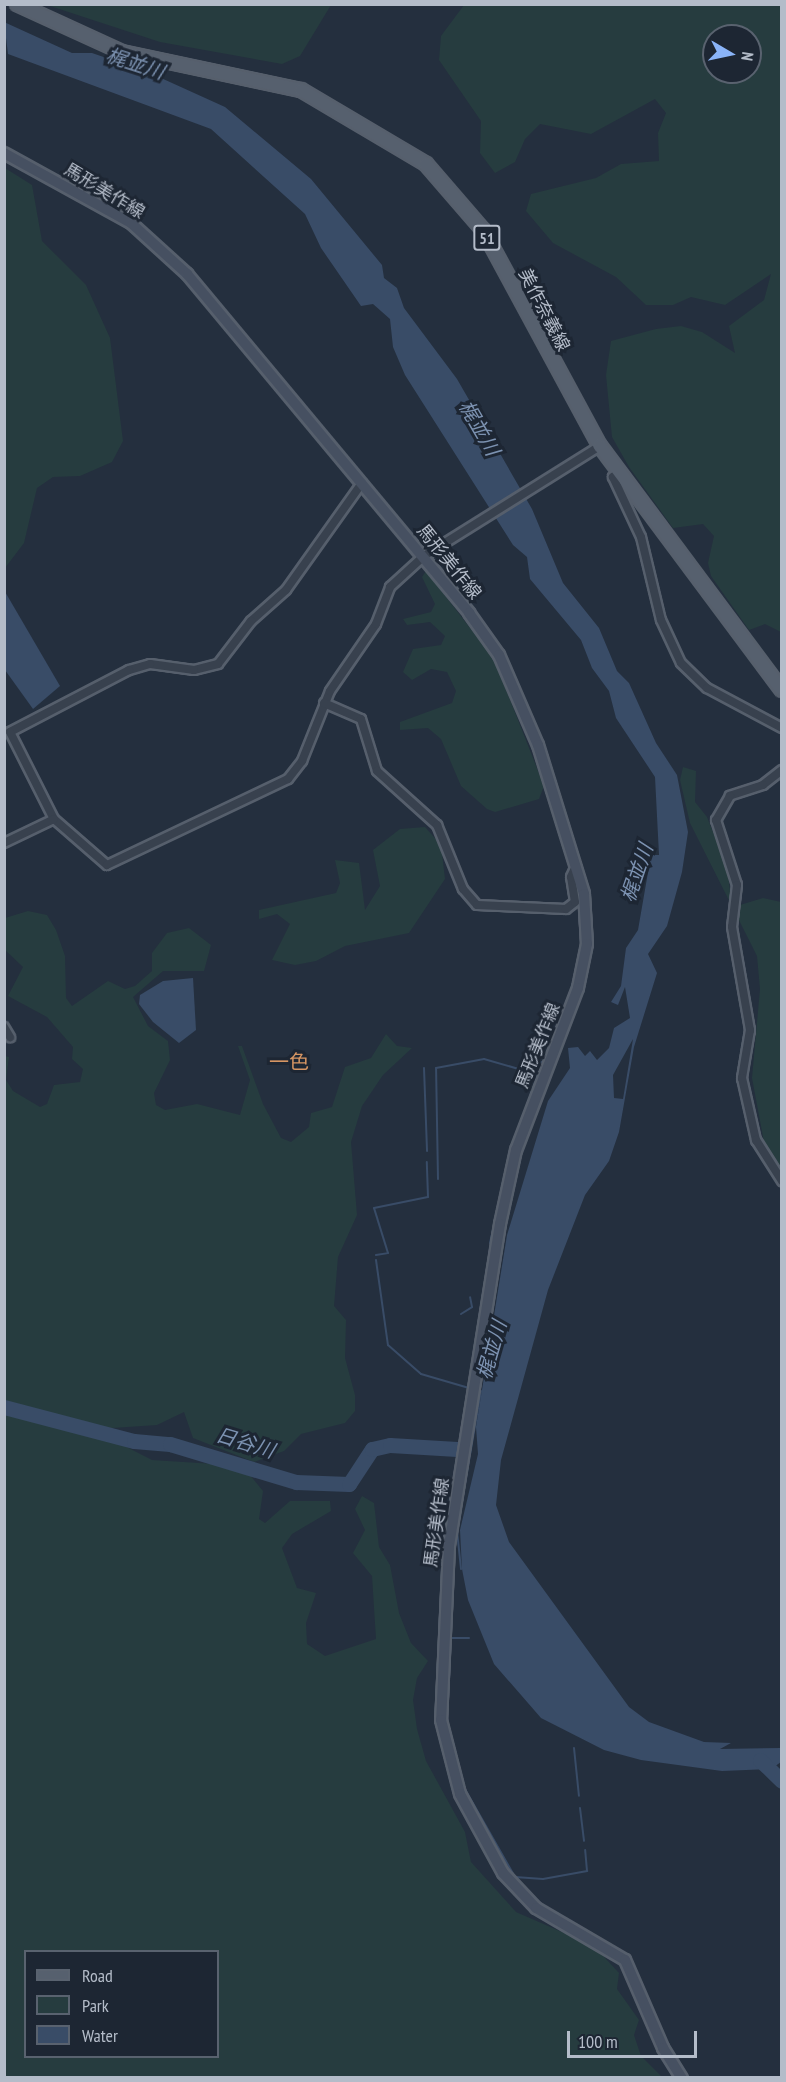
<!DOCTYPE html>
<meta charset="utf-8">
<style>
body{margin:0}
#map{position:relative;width:786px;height:2082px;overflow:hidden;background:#242f3e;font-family:"PT Sans Narrow","Noto Sans JP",sans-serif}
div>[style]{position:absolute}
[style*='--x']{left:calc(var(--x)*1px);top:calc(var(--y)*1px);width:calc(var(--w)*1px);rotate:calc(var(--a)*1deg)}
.green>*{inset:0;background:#263c3f}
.water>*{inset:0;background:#394c67}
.stream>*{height:2px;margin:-1px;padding:0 1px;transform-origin:1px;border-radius:1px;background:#394c67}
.river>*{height:15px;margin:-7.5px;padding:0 7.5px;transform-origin:7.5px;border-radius:7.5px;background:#394c67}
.roads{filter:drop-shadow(2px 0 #565f6c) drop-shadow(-2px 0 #565f6c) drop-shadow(0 2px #565f6c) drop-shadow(0 -2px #565f6c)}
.street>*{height:8px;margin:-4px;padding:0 4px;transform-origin:4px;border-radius:4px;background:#38414e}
.secondary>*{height:10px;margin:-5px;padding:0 5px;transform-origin:5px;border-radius:5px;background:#465061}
.primary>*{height:12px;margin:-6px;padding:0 6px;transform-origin:6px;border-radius:6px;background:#56606e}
span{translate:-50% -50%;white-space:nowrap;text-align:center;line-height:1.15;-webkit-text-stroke:6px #1d2633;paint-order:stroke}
.shield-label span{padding:2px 4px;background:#1d2633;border:2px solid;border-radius:4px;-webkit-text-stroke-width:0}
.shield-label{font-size:16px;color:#b4bcc9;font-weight:700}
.street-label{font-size:18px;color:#b4bcc9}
.water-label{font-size:20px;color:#7c92b1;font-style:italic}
.neighbourhood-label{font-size:20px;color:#d59563}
.frame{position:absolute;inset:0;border:6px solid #b4bcc9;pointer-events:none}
.legend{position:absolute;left:24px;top:1950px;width:195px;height:108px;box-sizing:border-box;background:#1d2633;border:2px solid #59626f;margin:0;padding:8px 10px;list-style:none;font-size:18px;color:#b4bcc9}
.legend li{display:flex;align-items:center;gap:12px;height:30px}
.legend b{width:30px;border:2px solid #59626f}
.north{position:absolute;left:702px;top:24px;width:60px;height:60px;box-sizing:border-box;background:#1d2633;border:2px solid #59626f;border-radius:50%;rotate:99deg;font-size:16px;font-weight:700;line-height:24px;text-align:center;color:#b4bcc9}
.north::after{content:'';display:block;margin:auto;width:21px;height:27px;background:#8ab4f8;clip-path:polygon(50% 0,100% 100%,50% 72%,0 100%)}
.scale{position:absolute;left:567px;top:2031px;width:130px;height:27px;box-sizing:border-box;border:3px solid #b4bcc9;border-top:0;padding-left:8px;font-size:18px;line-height:21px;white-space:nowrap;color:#b4bcc9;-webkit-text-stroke:4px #1d2633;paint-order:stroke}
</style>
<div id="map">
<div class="green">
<i style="clip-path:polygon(47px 5px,331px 5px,300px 56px,282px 64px,160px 42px)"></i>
<i style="clip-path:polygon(evenodd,464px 5px,781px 5px,781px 632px,765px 624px,749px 630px,711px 576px,708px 563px,714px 536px,703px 524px,673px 528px,629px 467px,612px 437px,606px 375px,611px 341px,656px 329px,681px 326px,702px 332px,735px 353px,729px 326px,764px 300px,771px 274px,725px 305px,691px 297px,673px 305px,646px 305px,616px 277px,553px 243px,526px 211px,531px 194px,596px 178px,621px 164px,659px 161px,658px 133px,666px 113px,655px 99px,591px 134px,540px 124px,525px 139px,515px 162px,495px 173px,480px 153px,481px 121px,439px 60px,441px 36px,464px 5px,714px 36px,750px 36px,750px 72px,714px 72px,714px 36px)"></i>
<i style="clip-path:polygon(5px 168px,32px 185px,42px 241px,86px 285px,110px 338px,123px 441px,112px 462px,80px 476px,53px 477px,37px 488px,24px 543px,5px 568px)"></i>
<i style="clip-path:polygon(426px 571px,494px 659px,544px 786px,539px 799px,495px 812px,487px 809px,461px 786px,441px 739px,428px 728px,400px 730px,400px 722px,452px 703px,456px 691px,447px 672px,431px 669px,412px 680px,403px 672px,413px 649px,441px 645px,445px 636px,430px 622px,407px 625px,403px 619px,431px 612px,435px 604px,422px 577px)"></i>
<i style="clip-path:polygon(683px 767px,696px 771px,695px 802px,707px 817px,727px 867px,731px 898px,740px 905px,763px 898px,781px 902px,781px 1170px,764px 1142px,752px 1078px,760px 989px,757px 956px,690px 823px,680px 780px)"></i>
<i style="clip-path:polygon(425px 827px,441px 845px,445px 879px,409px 933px,345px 946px,316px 961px,295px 965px,272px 960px,290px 924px,277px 914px,259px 919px,259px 910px,336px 893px,340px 883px,335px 860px,359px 863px,365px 910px,380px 886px,373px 850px,400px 829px)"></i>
<i style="clip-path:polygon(evenodd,28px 911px,47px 915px,56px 930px,65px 956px,66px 998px,72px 1006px,108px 981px,125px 989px,135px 986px,152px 971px,152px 953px,167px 933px,189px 928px,211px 945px,204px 971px,163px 971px,133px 997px,148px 1026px,168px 1041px,170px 1060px,154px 1093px,156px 1105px,165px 1110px,197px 1104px,240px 1115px,250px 1080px,238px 1046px,242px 1046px,263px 1104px,281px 1138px,291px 1142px,309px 1127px,311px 1113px,332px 1107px,345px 1067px,371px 1058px,386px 1034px,397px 1046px,412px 1048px,383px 1075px,362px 1106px,351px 1142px,357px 1215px,338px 1257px,334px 1306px,346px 1320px,345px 1358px,355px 1395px,355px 1411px,345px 1423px,301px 1434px,284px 1451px,254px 1462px,193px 1438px,184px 1412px,157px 1425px,112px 1428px,105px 1436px,152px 1460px,230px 1465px,249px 1474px,263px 1491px,259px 1519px,265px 1523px,290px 1501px,330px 1501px,331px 1511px,292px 1534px,282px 1548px,297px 1588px,316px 1593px,306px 1623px,307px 1644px,325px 1656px,376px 1639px,372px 1576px,353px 1553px,365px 1530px,355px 1509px,362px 1496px,374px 1503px,379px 1547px,390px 1565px,399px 1613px,411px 1643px,428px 1661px,417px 1678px,413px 1700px,417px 1729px,426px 1761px,465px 1832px,471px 1862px,516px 1912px,594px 1946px,619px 1973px,617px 1989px,639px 2020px,634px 2035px,641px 2056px,662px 2077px,5px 2077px,5px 1056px,9px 1057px,6px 1080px,13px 1091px,40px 1107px,47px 1104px,54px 1085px,80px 1082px,83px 1069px,72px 1059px,73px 1047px,47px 1017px,8px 996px,23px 967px,5px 950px,5px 918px,28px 911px,26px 1952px,218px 1952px,218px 2056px,26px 2056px,26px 1952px)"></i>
</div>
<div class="water">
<i style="clip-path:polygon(evenodd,4px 22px,72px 53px,92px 53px,150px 73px,225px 107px,311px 179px,382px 265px,384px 278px,397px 288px,404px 308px,457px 379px,532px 509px,563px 583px,599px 628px,617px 671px,629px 683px,656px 743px,677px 775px,688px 832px,682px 872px,667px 926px,648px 954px,657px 973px,634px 1047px,619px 1132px,609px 1161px,585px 1195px,548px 1290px,501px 1460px,496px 1505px,509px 1542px,629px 1707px,649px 1722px,704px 1742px,731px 1743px,720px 1749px,781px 1748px,781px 1762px,771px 1769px,722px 1771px,641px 1760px,604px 1750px,541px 1718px,494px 1664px,468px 1600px,462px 1569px,460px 1530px,478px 1454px,476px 1427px,507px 1235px,548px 1101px,570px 1068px,568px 1048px,578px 1047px,585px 1056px,590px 1051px,597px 1060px,609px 1048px,614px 1028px,630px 1018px,625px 987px,618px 1005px,611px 1002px,621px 986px,626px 948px,638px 930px,651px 855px,659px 855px,655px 777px,616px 718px,609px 691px,592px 668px,581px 640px,530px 579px,527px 557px,513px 545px,405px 375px,393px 347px,390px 319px,373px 304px,361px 306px,321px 248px,305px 214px,211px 129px,8px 54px,4px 22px,633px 1039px,623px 1099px,614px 1098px,613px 1075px,633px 1039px)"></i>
<i style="clip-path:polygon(4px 590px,60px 686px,33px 709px,5px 670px)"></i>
<i style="clip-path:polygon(193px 978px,196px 1030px,179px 1043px,153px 1022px,139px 1004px,140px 995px,163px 981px)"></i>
</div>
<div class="stream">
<i style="--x:424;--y:1068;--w:83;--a:87.9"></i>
<i style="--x:514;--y:1142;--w:75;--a:-70.6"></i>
<i style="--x:438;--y:1179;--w:111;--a:-91"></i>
<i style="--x:436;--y:1068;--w:49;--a:-10.6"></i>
<i style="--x:484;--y:1059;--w:36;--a:16"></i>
<i style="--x:519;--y:1069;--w:24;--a:-17"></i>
<i style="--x:490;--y:1243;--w:89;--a:-77.1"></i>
<i style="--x:376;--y:1255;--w:12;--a:-9"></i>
<i style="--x:388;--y:1253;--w:47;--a:-107.3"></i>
<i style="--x:374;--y:1208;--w:55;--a:-11.5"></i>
<i style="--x:428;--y:1197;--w:35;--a:-92"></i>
<i style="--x:376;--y:1260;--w:86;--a:82"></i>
<i style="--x:388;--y:1345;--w:44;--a:41.3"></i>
<i style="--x:421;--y:1374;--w:50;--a:16.3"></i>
<i style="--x:461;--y:1314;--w:13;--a:-32"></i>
<i style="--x:472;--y:1307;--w:10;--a:-101"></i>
<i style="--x:461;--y:1569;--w:39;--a:-96"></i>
<i style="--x:457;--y:1530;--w:141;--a:-80.2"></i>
<i style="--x:447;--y:1638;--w:22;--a:0"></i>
<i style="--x:447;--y:1708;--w:15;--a:90"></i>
<i style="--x:574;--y:1748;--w:48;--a:84.1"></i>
<i style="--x:462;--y:1784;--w:107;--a:60.3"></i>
<i style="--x:515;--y:1877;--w:28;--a:4"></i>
<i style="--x:543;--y:1879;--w:45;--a:-10.3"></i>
<i style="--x:587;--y:1871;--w:21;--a:-95"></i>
<i style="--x:580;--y:1808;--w:33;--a:83"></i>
</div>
<div class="river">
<i style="--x:4;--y:1407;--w:134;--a:14.7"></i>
<i style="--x:134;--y:1441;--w:36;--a:5"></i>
<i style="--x:170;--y:1444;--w:132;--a:16.8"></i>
<i style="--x:296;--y:1482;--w:53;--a:2.2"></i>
<i style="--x:349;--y:1484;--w:42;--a:-56.7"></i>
<i style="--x:372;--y:1449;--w:18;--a:-13"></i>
<i style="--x:390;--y:1445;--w:67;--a:3.4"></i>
<i style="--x:760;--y:1760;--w:30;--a:44"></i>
</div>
<div class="roads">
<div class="street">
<i style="--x:619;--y:472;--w:8;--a:140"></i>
<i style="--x:613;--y:477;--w:66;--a:65"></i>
<i style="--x:641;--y:537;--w:85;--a:76.5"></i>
<i style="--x:661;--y:620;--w:47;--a:65.1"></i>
<i style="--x:681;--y:663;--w:36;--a:44"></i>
<i style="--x:707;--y:688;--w:85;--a:28.1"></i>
<i style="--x:362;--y:483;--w:131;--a:125.4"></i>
<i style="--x:286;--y:590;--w:47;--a:138.5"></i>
<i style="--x:251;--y:621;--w:54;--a:127.5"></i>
<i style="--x:218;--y:664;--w:25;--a:166"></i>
<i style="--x:194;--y:670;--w:44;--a:-172.2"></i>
<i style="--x:150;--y:664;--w:22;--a:164"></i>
<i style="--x:129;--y:670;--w:134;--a:152.5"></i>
<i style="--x:10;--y:732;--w:97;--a:63.2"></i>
<i style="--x:54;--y:819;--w:70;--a:41"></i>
<i style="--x:107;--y:865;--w:200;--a:-25.4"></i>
<i style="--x:288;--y:779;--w:23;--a:-52"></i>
<i style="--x:302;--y:761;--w:75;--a:-68.2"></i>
<i style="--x:330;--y:691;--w:81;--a:-55.5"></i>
<i style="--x:376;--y:624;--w:40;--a:-69"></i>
<i style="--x:390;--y:587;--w:46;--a:-42.4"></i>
<i style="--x:424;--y:556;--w:208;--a:-32"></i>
<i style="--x:324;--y:703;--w:40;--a:23.4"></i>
<i style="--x:361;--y:719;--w:54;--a:72.9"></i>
<i style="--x:377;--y:771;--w:81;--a:42"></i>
<i style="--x:437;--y:825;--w:69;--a:67.9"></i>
<i style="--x:463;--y:889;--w:21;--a:49"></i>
<i style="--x:477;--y:905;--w:89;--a:2.6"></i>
<i style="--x:566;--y:909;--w:11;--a:-38"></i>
<i style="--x:575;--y:902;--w:25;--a:-99"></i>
<i style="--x:571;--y:877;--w:12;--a:-66"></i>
<i style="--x:782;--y:770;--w:24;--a:142"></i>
<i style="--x:763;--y:785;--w:35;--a:162"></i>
<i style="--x:730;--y:796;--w:28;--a:120"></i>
<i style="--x:716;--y:820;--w:68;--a:72.1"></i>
<i style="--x:737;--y:885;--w:42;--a:96.8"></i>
<i style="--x:732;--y:927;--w:105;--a:80.1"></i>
<i style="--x:750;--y:1030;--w:49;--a:99.5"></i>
<i style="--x:742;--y:1078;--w:64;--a:77.3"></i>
<i style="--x:756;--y:1140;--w:49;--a:57.6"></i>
<i style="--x:4;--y:843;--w:55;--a:-25.6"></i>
<i style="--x:4;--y:1027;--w:12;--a:59"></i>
</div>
<div class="secondary">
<i style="--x:4;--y:153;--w:145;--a:28.9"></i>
<i style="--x:131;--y:223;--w:76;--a:42.3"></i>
<i style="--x:187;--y:274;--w:441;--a:50.2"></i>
<i style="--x:469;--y:613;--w:52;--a:54.5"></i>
<i style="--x:499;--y:655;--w:98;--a:66.6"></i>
<i style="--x:538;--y:745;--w:156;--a:72.8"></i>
<i style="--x:584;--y:894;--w:50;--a:86.6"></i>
<i style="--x:587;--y:944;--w:45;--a:101.6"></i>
<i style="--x:578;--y:988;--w:173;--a:110.9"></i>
<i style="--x:516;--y:1150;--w:76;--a:102.2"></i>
<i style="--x:500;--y:1224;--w:327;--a:99"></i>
<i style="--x:449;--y:1547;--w:173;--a:92.6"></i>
<i style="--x:441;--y:1720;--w:76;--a:75.6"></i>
<i style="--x:460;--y:1794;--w:90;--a:61.4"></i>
<i style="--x:503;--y:1873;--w:48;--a:46.7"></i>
<i style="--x:536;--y:1908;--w:103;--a:30.3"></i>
<i style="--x:625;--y:1960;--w:96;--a:66.6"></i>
<i style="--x:663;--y:2048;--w:36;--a:58"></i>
</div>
<div class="primary">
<i style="--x:17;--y:4;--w:115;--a:24.6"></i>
<i style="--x:122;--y:52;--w:183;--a:12"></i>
<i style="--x:301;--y:90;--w:145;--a:30.6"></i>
<i style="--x:426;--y:164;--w:87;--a:49.2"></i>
<i style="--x:483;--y:230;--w:246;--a:61.6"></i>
<i style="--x:600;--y:446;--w:304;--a:53.3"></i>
</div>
</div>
<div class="shield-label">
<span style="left:487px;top:238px">51</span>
</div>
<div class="street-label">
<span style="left:104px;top:191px;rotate:31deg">馬形美作線</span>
<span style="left:544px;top:310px;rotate:63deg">美作奈義線</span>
<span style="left:449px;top:562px;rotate:51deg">馬形美作線</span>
<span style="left:538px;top:1046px;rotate:-68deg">馬形美作線</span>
<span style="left:437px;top:1523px;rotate:-82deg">馬形美作線</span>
</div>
<div class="water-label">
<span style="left:135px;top:64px;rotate:18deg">梶並川</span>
<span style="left:479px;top:428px;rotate:60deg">梶並川</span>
<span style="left:637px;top:873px;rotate:-71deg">梶並川</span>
<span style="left:492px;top:1350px;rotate:-74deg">梶並川</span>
<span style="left:245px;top:1443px;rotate:17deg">日谷川</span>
</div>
<div class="neighbourhood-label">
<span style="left:289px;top:1062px">一色</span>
</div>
<div class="frame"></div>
<ul class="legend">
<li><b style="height:8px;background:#56606e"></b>Road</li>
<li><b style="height:16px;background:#263c3f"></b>Park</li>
<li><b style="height:16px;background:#394c67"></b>Water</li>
</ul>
<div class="north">N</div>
<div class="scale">100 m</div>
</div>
